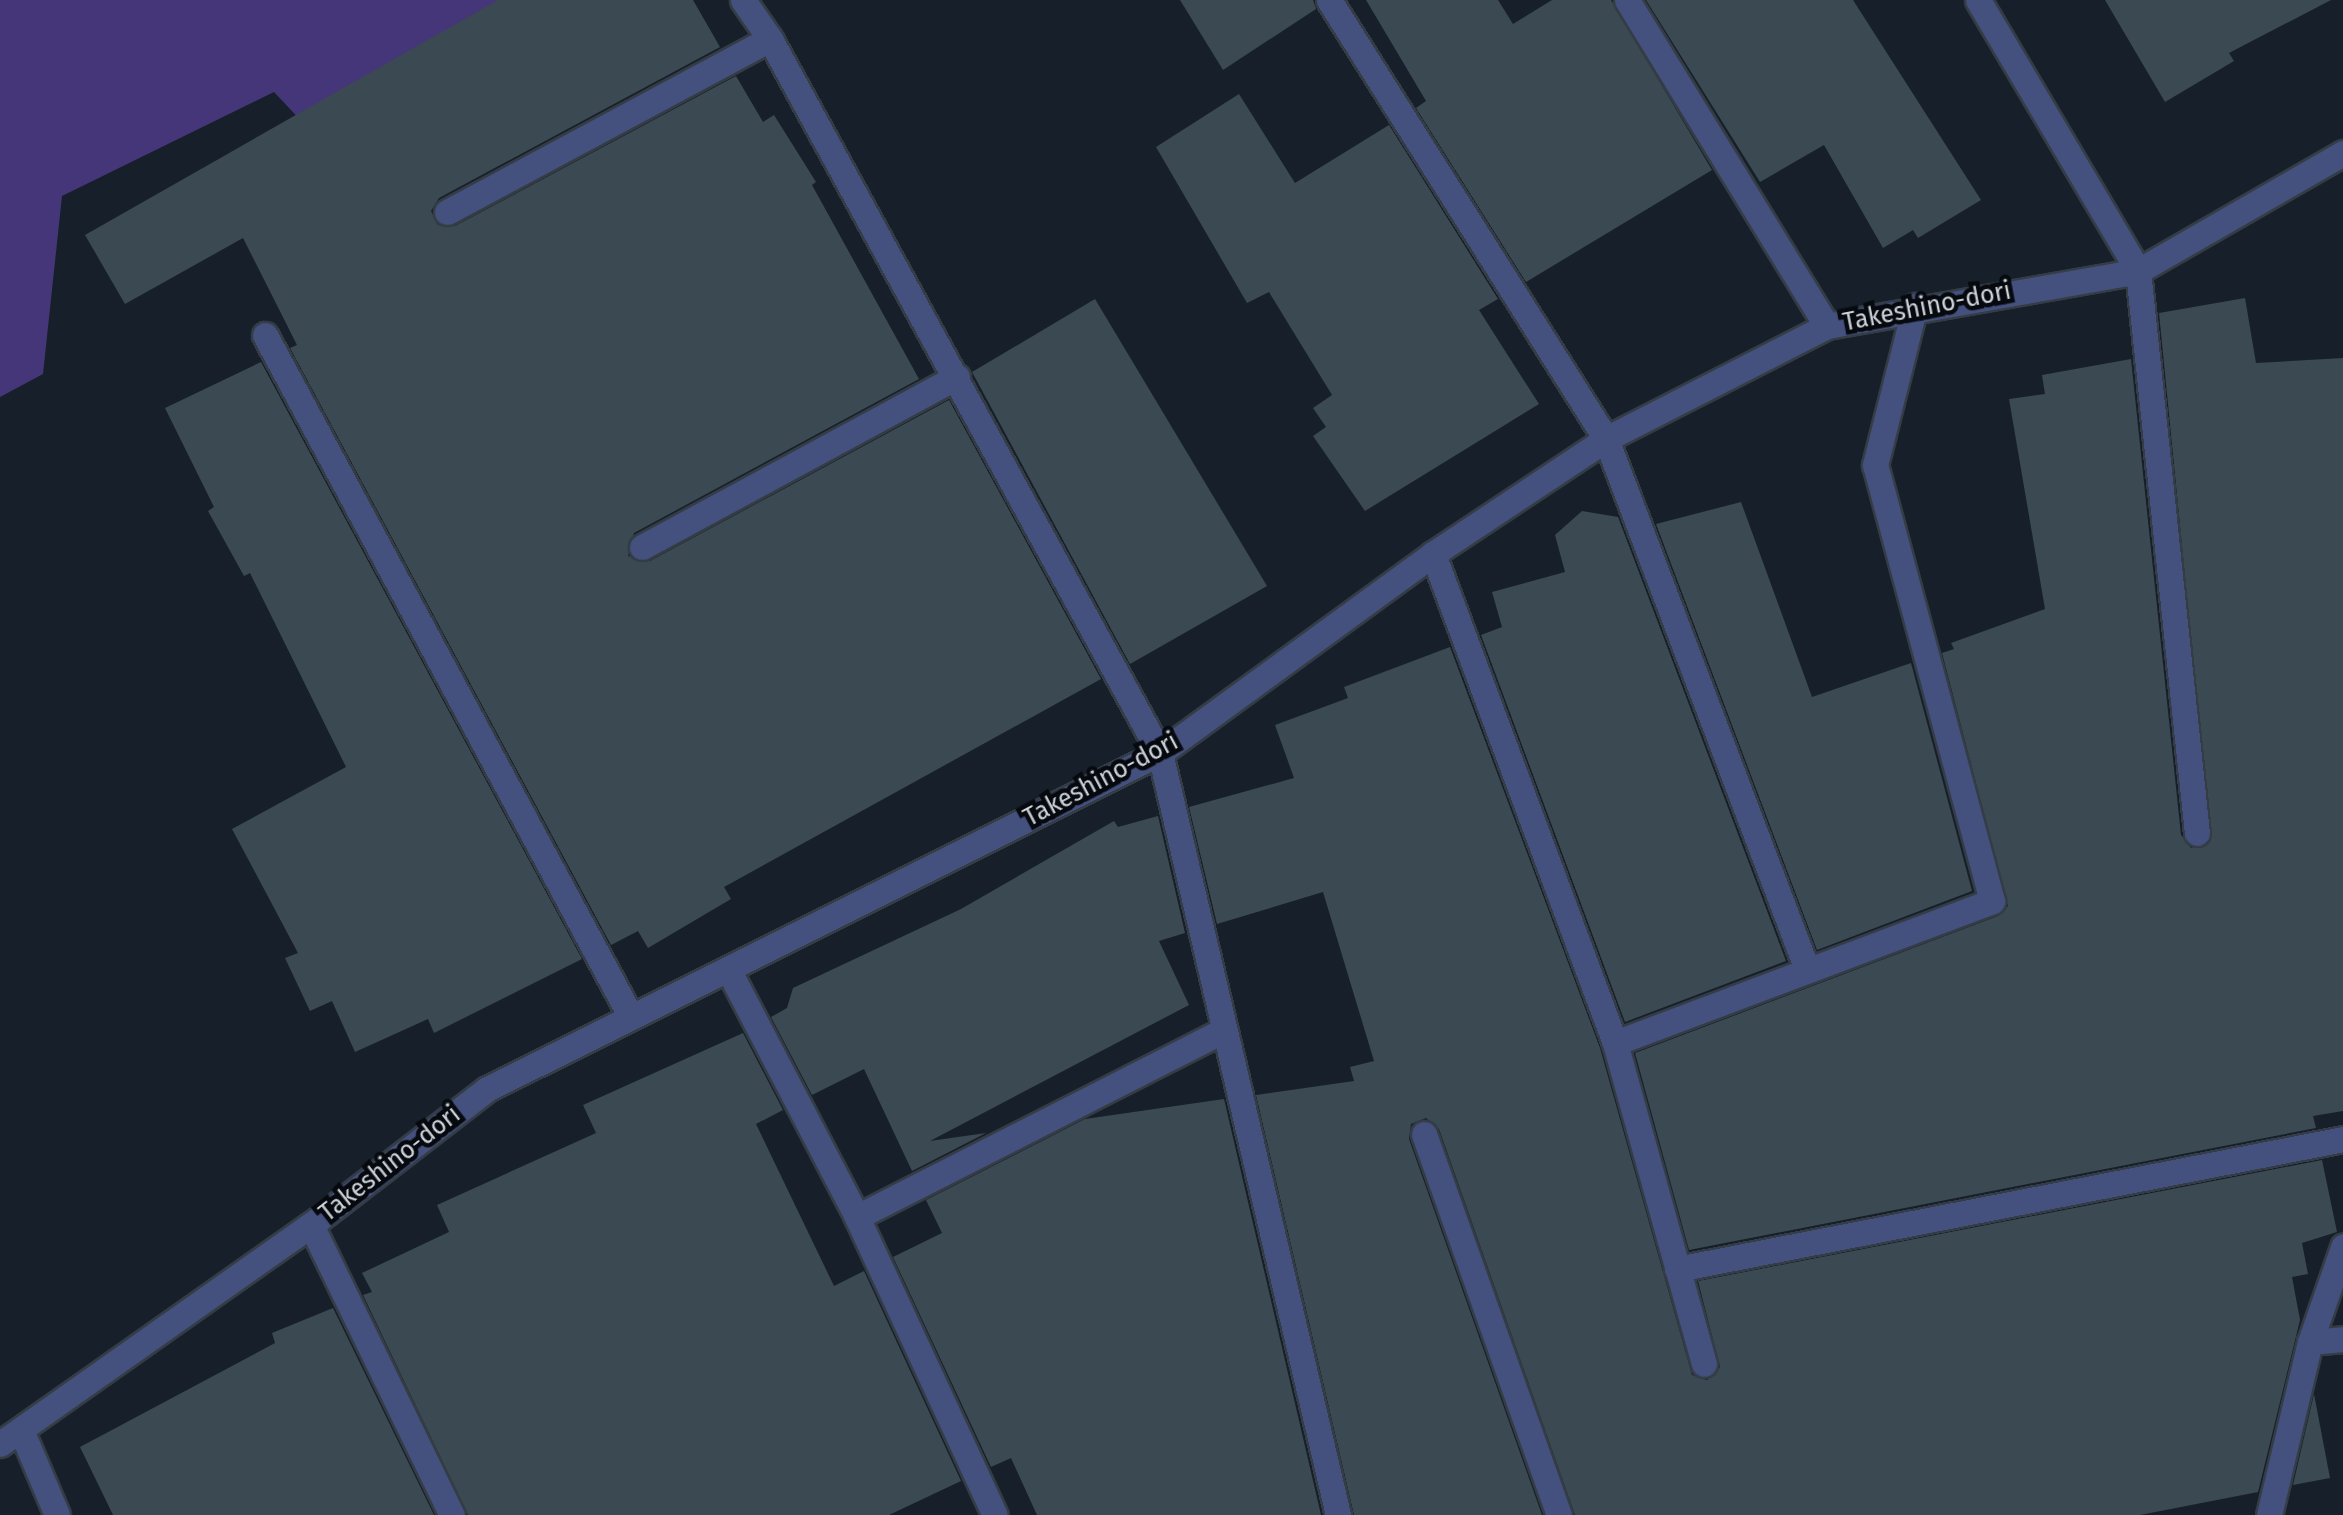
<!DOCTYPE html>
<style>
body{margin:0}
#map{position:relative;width:2343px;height:1515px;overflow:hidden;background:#17202a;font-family:"Fira Sans",sans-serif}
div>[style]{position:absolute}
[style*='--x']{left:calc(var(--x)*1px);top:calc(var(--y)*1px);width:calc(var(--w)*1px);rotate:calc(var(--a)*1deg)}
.forest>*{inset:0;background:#453679}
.building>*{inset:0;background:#3a4952}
.roads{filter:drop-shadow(2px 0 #343d46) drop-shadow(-2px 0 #343d46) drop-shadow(0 2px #343d46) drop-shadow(0 -2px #343d46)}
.minor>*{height:25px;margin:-12.5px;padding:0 12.5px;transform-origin:12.5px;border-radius:12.5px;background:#44507e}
span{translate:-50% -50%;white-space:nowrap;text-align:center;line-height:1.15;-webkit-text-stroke:9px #06090e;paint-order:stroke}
.street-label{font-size:25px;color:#cdd3da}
</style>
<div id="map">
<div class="forest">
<i style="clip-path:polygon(0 0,642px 0,322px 143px,274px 92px,62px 196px,43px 374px,0 397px)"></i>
</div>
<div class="building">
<i style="clip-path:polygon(498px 0,693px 0,720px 47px,439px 198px,431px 211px,438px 225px,455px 226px,736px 76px,763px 122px,774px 115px,816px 182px,812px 185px,919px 379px,634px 533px,628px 556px,650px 561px,949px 400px,1101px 679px,724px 887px,731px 899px,648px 948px,638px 931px,611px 945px,290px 348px,297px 345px,243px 238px,125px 304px,85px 235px)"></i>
<i style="clip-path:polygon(1180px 0,1313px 0,1316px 9px,1223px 70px)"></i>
<i style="clip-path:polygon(1366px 0,1498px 0,1513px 24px,1552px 0,1611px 0,1712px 170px,1526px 282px,1416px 108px,1426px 101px)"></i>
<i style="clip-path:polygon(1646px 0,1853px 0,1981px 200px,1918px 238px,1913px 230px,1883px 248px,1824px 145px,1760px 182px)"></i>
<i style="clip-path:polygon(2105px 0,2331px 0,2229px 53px,2234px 61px,2165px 102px)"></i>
<i style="clip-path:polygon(1239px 94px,1295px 183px,1389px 125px,1498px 299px,1479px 310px,1539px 404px,1365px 511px,1313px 436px,1326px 427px,1313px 408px,1332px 395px,1269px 292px,1247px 303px,1156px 147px)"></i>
<i style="clip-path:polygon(2245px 298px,2256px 363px,2343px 358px,2343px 1111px,2313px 1116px,2316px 1128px,1689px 1250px,1635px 1053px,1998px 916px,2008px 906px,1942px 653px,1954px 649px,1951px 643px,2045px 609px,2009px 399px,2045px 394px,2042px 375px,2131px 359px,2181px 835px,2191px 848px,2211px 840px,2159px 313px)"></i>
<i style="clip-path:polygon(1095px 299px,1267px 586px,1130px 664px,972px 372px)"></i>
<i style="clip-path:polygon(261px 362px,582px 959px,434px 1033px,428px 1019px,355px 1052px,332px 1001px,310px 1011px,285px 958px,298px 953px,232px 829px,346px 767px,250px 573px,244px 576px,208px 511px,214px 507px,165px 408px)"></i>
<i style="clip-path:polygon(1741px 502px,1812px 697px,1911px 663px,1972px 891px,1817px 950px,1656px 524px)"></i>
<i style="clip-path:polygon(1582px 511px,1618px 517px,1786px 961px,1625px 1022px,1481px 635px,1502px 627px,1492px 592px,1565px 572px,1555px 535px)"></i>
<i style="clip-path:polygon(1450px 647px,1600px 1048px,1692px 1375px,1707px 1380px,1720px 1367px,1698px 1281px,2322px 1160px,2337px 1232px,2302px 1243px,2308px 1274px,2292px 1277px,2300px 1320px,2258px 1492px,2140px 1515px,1575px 1515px,1439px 1129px,1426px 1118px,1411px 1124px,1409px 1139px,1542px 1515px,1354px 1515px,1256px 1095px,1354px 1081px,1350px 1067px,1374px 1061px,1323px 892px,1217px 924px,1189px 807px,1294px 778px,1275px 725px,1348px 698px,1344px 687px)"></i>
<i style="clip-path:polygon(1158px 816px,1185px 933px,1159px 941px,1189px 1005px,930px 1141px,986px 1133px,912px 1171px,864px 1069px,812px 1095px,771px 1017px,787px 1008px,793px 988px,961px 909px,1114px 821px,1118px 827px)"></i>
<i style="clip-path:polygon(743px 1033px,783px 1110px,756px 1124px,834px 1286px,864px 1271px,961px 1481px,889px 1515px,468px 1515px,363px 1295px,372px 1292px,362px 1273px,449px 1232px,437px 1205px,596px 1133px,583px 1105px)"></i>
<i style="clip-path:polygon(1224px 1099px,1321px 1515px,1037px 1515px,1011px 1458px,991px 1467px,893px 1257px,942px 1233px,926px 1200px,1085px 1119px)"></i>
<i style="clip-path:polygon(333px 1308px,434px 1515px,113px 1515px,80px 1447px,275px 1343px,272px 1333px)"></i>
<i style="clip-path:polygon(2314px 1394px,2330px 1478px,2293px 1485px)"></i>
</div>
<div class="roads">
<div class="minor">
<i style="--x:743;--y:0;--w:47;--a:55.3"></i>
<i style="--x:770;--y:39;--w:814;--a:61.36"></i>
<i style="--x:1160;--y:753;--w:783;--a:76.85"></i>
<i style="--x:1329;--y:0;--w:519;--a:57.75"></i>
<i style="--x:1606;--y:439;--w:565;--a:69.25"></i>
<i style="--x:1627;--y:0;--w:382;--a:58.5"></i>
<i style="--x:1978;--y:0;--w:315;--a:59.4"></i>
<i style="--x:2138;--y:271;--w:565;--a:84.01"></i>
<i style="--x:447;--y:212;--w:366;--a:-28.2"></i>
<i style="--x:265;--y:335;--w:774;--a:61.78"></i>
<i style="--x:642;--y:547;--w:358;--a:-28.4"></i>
<i style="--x:1433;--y:554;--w:522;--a:69.59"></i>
<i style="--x:1615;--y:1043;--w:333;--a:74.5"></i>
<i style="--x:728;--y:969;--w:280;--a:62.5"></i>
<i style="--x:857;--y:1217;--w:328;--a:65.2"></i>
<i style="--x:1615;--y:1043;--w:403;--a:-20.6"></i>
<i style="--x:1992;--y:901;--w:451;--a:-105"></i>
<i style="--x:1875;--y:465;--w:164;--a:-75.9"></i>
<i style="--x:1424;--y:1134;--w:404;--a:70.5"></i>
<i style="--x:857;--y:1217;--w:412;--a:-27"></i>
<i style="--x:311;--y:1225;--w:322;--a:64.1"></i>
<i style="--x:1677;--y:1269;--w:679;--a:-11.04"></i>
<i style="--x:2310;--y:1342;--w:33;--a:-5"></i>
<i style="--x:21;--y:1430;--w:92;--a:67"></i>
<i style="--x:0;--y:1444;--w:380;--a:-35.2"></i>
<i style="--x:311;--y:1225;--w:222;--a:-37.7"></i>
<i style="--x:487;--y:1089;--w:752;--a:-26.53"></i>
<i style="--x:1160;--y:753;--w:338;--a:-36.1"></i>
<i style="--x:1433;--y:554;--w:208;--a:-33.6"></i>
<i style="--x:1606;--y:439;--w:248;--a:-27.1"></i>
<i style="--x:1827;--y:326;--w:316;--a:-10"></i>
<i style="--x:2138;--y:271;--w:237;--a:-29.9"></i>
<i style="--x:2269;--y:1515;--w:178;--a:-76.7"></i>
<i style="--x:2310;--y:1342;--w:101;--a:-70.8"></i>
</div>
</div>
<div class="street-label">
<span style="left:1927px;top:307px;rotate:-11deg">Takeshino-dori</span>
<span style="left:1101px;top:780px;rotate:-28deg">Takeshino-dori</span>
<span style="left:390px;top:1164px;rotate:-38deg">Takeshino-dori</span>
</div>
</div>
